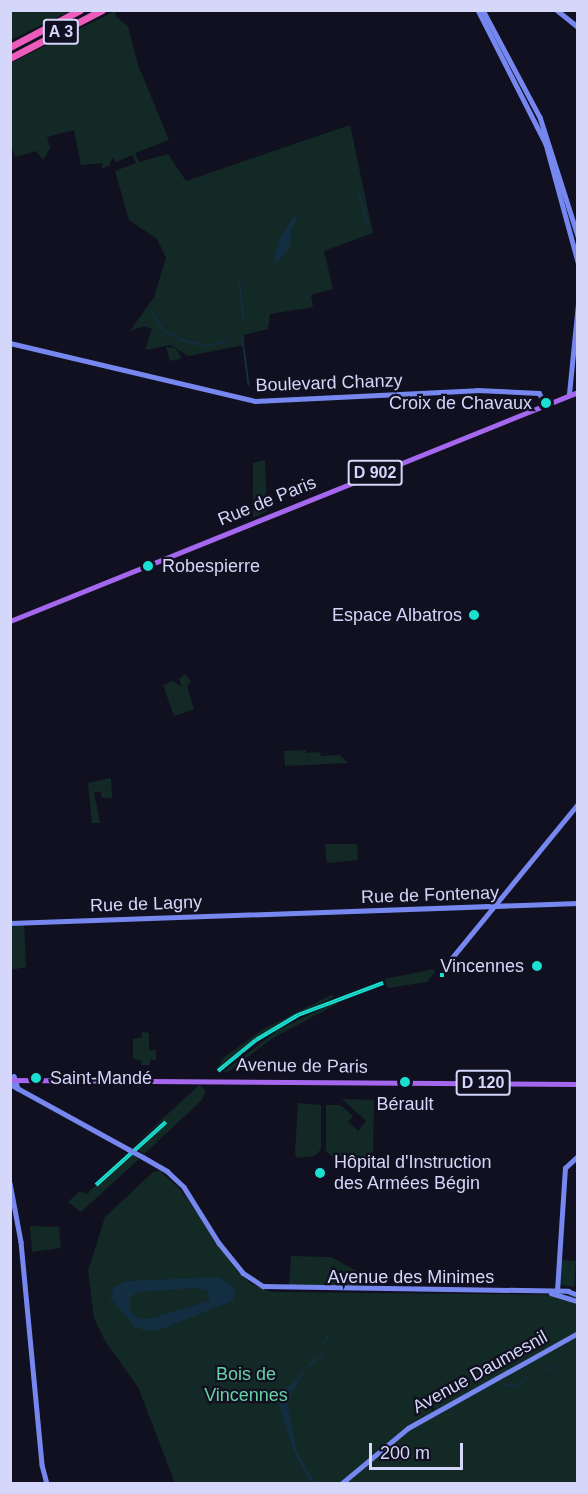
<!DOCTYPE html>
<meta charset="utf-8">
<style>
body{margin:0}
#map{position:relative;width:588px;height:1494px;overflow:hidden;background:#101020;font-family:Arial,sans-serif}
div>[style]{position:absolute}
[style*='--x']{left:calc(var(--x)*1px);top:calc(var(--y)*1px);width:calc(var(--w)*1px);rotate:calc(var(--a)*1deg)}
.green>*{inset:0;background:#132925}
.water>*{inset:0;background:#132d41}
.stream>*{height:1.5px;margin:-0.75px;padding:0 0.75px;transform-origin:0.75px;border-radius:0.75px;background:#132d41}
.secondary>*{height:4.5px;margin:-2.25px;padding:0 2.25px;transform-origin:2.25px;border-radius:2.25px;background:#7688ef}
.primary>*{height:5px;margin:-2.5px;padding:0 2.5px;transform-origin:2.5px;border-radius:2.5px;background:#a467ed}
.highway>*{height:7px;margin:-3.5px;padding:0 3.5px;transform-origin:3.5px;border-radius:3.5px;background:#ec5dbb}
.rail>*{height:4px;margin-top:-2px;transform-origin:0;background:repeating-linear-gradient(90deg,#101020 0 4.5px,#1ae0d1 0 9px);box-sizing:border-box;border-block:2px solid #1ae0d1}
.secondary-bridge>*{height:4.5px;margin:-2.25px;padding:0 2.25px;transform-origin:2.25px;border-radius:2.25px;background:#7688ef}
.dots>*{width:16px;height:16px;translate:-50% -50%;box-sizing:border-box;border:3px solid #101020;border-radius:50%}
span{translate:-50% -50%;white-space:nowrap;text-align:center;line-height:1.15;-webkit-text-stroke:4.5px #101020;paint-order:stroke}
.shield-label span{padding:2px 4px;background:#101020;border:2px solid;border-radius:4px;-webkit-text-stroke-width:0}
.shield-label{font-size:16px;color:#d4d6fa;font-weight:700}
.street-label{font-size:18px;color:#d4d6fa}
.poi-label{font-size:18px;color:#d4d6fa}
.right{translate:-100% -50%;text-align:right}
.left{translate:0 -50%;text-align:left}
.park-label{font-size:18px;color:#68d1a5}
.frame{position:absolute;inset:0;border:12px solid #d4d6fa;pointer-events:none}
.scale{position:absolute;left:369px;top:1443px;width:94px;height:27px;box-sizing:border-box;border:3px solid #d4d6fa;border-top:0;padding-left:8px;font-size:18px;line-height:21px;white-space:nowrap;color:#d4d6fa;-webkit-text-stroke:4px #101020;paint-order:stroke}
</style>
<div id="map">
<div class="green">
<i style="clip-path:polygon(11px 10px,70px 10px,70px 11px,11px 40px)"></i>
<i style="clip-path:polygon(115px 11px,116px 17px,128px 26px,138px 65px,169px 140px,135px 153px,139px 162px,168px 154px,186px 181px,350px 125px,373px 233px,324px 251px,333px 289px,311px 295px,313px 307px,270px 314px,268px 329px,244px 335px,244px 345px,188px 356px,175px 348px,182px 358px,170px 361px,166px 347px,174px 348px,171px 345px,145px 350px,152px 329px,144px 326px,130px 331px,154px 297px,166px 258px,157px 239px,129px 220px,115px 171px,136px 163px,132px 155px,116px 162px,112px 157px,110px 165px,101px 169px,103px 163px,81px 165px,74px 130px,47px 137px,50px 148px,43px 160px,36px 151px,15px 157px,11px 144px,11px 63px)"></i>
<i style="clip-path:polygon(265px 460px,267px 511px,253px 518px,253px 463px)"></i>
<i style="clip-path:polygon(185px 674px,191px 681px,187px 686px,194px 709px,174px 716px,163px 685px,173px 681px,182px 687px,179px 679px)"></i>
<i style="clip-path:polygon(306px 750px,306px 753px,320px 752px,321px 756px,340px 755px,348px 763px,285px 766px,284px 751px)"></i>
<i style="clip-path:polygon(111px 778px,112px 798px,102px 798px,101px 792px,94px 792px,100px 823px,92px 823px,88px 783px)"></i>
<i style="clip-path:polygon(325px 844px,357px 844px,358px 860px,327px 863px)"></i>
<i style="clip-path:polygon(24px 923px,26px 967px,11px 970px,11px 926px)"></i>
<i style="clip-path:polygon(434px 969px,435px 972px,427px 982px,388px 988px,384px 979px)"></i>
<i style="clip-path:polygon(331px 995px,334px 997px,282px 1022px,217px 1070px,223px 1058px,262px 1030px)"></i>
<i style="clip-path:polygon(337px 1001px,337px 1004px,273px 1038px,228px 1072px,223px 1072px,278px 1030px)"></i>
<i style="clip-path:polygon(142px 1032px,149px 1033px,149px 1050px,156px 1050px,156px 1061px,150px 1059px,150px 1065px,141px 1065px,141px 1060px,133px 1059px,133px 1039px,142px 1037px)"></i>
<i style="clip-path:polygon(199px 1085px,206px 1091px,202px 1100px,144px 1154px,138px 1150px,167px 1124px,164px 1120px,132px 1147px)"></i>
<i style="clip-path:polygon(342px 1099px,374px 1100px,373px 1158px,331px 1156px,326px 1151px,326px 1105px,340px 1105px,353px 1116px,348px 1122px,358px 1131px,366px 1121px)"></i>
<i style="clip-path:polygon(298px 1103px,321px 1105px,321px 1149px,315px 1156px,297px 1158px,295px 1153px)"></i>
<i style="clip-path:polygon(133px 1155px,139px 1159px,81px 1212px,68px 1202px,80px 1191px,86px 1194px)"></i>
<i style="clip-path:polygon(160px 1171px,181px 1190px,237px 1271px,251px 1284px,272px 1292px,577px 1295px,577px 1483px,175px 1483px,138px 1387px,105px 1341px,94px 1318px,88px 1271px,105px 1217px,153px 1172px)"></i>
<i style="clip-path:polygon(30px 1226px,59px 1227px,61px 1248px,32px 1252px)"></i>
<i style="clip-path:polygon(291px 1256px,331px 1257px,360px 1273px,360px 1286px,289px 1285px)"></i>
<i style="clip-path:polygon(561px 1260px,576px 1261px,574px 1287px,560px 1285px)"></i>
</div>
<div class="water">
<i style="clip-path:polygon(294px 216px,298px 217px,291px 230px,290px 248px,276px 263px,273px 260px,280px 238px)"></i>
<i style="clip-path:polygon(evenodd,219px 1277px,235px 1288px,233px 1301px,159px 1330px,146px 1331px,135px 1327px,110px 1298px,114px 1287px,126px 1281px,219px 1277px,194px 1288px,208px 1291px,209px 1301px,149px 1319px,139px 1318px,130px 1311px,130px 1299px,137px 1292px,194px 1288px)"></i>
<i style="clip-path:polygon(331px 1330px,328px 1338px,322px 1346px,323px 1356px,306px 1368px,287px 1402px,296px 1450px,315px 1483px,311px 1483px,294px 1452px,275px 1392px,292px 1384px,310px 1362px,321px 1356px,322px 1344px)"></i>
</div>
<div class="stream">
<i style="--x:359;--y:190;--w:36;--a:76"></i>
<i style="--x:240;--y:283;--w:12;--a:85"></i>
<i style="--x:241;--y:297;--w:12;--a:81"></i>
<i style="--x:243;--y:310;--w:9;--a:84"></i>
<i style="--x:151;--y:311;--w:25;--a:56"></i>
<i style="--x:165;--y:332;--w:19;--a:25"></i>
<i style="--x:182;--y:340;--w:24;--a:15"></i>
<i style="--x:205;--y:346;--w:22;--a:-13"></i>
<i style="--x:244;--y:320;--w:2;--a:90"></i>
<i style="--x:243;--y:339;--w:46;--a:82.6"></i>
<i style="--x:548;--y:1370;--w:7;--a:-34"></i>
<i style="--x:504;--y:1384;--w:11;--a:10"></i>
<i style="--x:515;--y:1386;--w:19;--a:-35"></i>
</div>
<div class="secondary">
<i style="--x:478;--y:10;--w:150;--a:63.1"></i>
<i style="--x:546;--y:144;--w:122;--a:74.8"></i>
<i style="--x:483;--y:10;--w:121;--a:62"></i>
<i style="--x:540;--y:117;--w:125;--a:72.3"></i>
<i style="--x:557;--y:10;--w:27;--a:39"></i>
<i style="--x:10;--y:343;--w:252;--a:13.3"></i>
<i style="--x:255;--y:401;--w:222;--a:-2.8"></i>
<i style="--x:477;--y:390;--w:62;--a:2.8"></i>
<i style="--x:539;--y:393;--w:11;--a:56"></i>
<i style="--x:569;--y:394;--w:90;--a:-84.3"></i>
<i style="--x:10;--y:923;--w:568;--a:-2.02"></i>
<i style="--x:451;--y:959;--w:200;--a:-50.7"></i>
<i style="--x:14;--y:1076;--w:13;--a:72"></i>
<i style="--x:10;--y:1084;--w:135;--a:28.8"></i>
<i style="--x:143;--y:1157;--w:28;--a:30"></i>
<i style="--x:167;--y:1171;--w:23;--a:43"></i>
<i style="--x:184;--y:1187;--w:66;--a:58"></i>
<i style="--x:219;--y:1243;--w:38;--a:51"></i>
<i style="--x:243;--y:1273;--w:24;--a:33"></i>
<i style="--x:263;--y:1286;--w:305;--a:0.9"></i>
<i style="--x:568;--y:1291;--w:11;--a:22"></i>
<i style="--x:10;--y:1183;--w:60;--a:79.4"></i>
<i style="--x:21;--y:1242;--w:224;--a:84.6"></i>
<i style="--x:42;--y:1465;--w:20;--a:75"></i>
<i style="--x:557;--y:1291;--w:123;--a:-86.3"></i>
<i style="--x:565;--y:1168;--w:18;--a:-43"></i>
<i style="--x:551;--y:1293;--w:28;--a:17"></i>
<i style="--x:341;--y:1484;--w:87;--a:-39.9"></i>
<i style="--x:408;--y:1428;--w:195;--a:-29.2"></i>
</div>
<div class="primary">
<i style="--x:10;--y:621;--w:612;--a:-21.96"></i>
<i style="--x:10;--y:1080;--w:568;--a:0.4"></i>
</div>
<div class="highway">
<i style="--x:10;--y:47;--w:79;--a:-27.9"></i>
<i style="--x:10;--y:58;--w:104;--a:-27.6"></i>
</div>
<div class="rail">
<i style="--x:440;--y:975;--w:4;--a:0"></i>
<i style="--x:218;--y:1071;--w:49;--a:-39.2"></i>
<i style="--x:256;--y:1040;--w:49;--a:-30.8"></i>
<i style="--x:298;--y:1015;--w:91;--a:-20.6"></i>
<i style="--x:96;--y:1185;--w:94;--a:-42"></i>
</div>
<div class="secondary-bridge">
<i style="--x:128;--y:1149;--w:17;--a:28"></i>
</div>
<div class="dots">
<i style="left:546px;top:403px;background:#1ae0d1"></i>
<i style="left:148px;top:566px;background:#1ae0d1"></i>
<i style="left:474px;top:615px;background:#1ae0d1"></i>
<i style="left:537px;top:966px;background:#1ae0d1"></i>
<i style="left:36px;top:1078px;background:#1ae0d1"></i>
<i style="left:405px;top:1082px;background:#1ae0d1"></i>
<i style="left:320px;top:1173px;background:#1ae0d1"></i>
</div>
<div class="shield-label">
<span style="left:61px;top:32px">A 3</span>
<span style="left:375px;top:473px">D 902</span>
<span style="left:483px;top:1083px">D 120</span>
</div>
<div class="street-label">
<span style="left:329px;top:383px;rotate:-2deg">Boulevard Chanzy</span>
<span style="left:267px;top:501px;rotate:-22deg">Rue de Paris</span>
<span style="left:430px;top:895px;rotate:-2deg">Rue de Fontenay</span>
<span style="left:146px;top:904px;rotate:-2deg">Rue de Lagny</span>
<span style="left:302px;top:1066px;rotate:1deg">Avenue de Paris</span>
<span style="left:411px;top:1277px">Avenue des Minimes</span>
<span style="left:480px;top:1372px;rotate:-29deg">Avenue Daumesnil</span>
</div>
<div class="poi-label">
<span class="right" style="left:532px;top:403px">Croix de Chavaux</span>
<span class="left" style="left:162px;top:566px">Robespierre</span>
<span class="right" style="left:462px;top:615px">Espace Albatros</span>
<span class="right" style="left:524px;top:966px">Vincennes</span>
<span class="left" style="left:50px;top:1078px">Saint-Mandé</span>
<span style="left:405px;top:1104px">Bérault</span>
<span class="left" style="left:334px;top:1173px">Hôpital d'Instruction<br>des Armées Bégin</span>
</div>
<div class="park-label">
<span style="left:246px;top:1385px">Bois de<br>Vincennes</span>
</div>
<div class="frame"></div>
<div class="scale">200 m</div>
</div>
